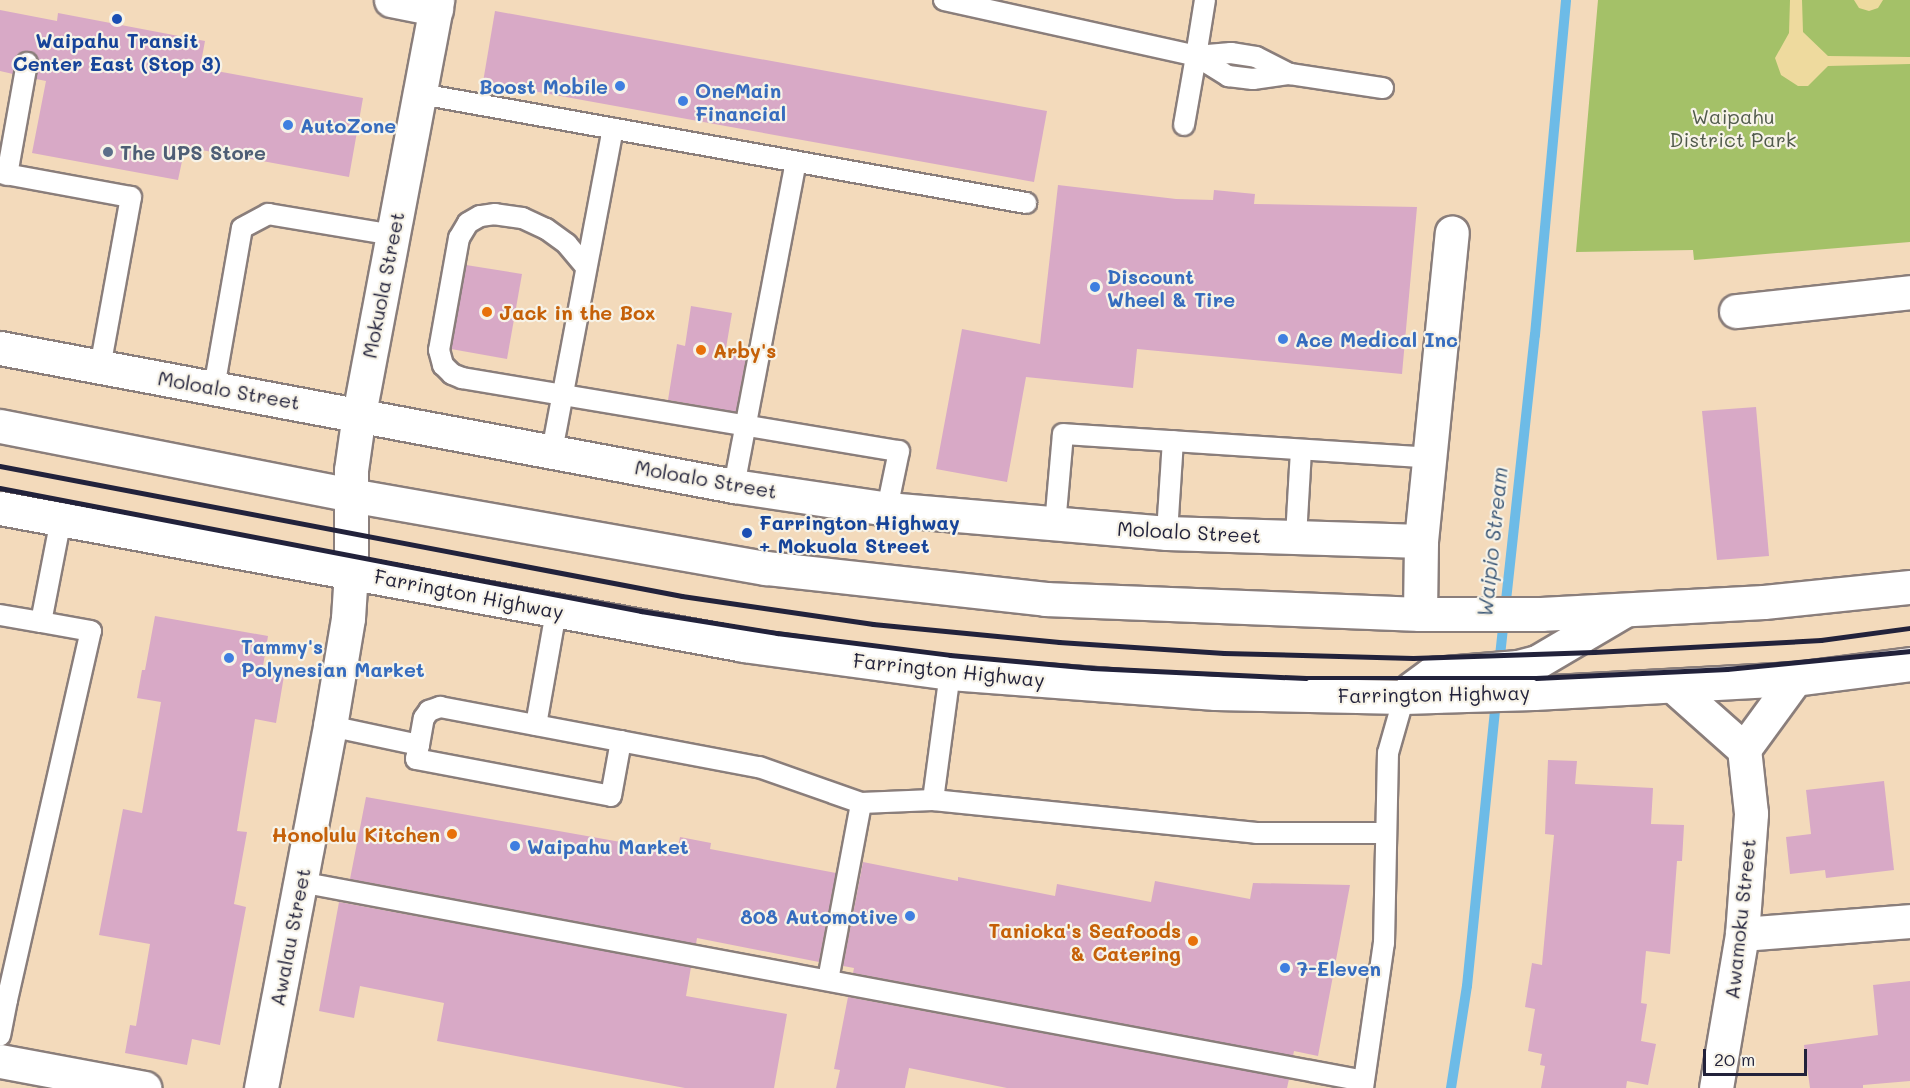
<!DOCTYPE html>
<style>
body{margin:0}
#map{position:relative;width:1910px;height:1088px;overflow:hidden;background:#f3dabb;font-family:Mali,sans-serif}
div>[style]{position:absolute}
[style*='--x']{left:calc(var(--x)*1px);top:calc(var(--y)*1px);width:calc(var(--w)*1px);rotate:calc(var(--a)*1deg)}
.green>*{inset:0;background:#a4c168}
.sand>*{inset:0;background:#eeda9e}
.stream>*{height:10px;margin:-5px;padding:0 5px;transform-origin:5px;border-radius:5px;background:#6dbbe7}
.building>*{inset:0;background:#d8a9c6}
.roads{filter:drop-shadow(2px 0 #8a7e7b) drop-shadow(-2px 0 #8a7e7b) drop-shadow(0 2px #8a7e7b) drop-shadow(0 -2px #8a7e7b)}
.service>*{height:20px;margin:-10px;padding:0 10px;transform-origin:10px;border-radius:10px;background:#fff}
.minor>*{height:33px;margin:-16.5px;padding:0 16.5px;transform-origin:16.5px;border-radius:16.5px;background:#fff}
.tertiary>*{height:33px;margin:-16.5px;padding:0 16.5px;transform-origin:16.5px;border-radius:16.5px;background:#fff}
.primary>*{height:33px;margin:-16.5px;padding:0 16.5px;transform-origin:16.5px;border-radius:16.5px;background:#fff}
.rail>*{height:4.5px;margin:-2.25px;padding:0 2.25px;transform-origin:2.25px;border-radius:2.25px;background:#22223b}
.dots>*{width:16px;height:16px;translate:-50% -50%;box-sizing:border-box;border:3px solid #f7f3e8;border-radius:50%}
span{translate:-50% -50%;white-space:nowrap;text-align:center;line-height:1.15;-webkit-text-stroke:4.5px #f7f3e8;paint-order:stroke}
.transit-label{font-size:20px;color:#164399;font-weight:700}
.left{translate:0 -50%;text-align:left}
.shop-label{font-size:20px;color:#366cbe;font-weight:700}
.right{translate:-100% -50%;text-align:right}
.park-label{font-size:20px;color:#505a4b}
.service-label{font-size:20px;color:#4e5e75;font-weight:700}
.street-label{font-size:20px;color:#22223b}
.food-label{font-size:20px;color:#c56008;font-weight:700}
.water-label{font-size:21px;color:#3c5877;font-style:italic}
.scale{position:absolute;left:1703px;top:1049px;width:104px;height:27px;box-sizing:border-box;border:3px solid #22223b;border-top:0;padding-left:8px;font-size:18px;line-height:21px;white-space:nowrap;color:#22223b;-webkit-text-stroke:4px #f7f3e8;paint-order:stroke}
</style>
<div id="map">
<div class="green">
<i style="clip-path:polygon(1598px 0,1910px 0,1910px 242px,1694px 260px,1693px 250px,1576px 252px)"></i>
</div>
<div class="sand">
<i style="clip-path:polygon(1790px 0,1802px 0,1803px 32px,1828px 56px,1910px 57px,1910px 64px,1828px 66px,1808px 86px,1798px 86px,1781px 75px,1775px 58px,1789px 33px)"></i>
<i style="clip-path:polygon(1854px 0,1883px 0,1878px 8px,1869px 11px,1859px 8px)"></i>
</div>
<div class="stream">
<i style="--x:1499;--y:665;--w:332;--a:-83.8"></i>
<i style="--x:1535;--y:335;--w:336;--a:-84.7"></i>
<i style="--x:1451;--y:1088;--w:103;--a:-81.1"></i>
<i style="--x:1467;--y:986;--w:288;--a:-84.2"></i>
</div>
<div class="building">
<i style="clip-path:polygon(0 10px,57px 21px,58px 13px,205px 41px,200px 68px,363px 98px,349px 177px,185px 147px,178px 180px,32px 153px,46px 81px,36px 79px,38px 59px,30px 51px,18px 56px,13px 74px,0 71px)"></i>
<i style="clip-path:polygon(495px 11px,1047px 111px,1034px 182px,483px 82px)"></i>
<i style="clip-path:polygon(1058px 185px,1176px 199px,1213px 200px,1214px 190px,1255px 194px,1254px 204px,1417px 207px,1402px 374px,1137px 349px,1133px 388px,1026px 377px,1007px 482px,936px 469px,962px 329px,1040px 344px)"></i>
<i style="clip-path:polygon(466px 265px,522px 274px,507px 359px,451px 349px)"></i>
<i style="clip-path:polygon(691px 306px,732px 313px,725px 354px,746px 358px,736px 412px,668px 400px,677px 344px,685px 346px)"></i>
<i style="clip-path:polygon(1756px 407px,1769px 556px,1717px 560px,1702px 411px)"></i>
<i style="clip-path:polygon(155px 616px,268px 636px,262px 672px,284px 676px,276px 723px,255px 719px,237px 831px,247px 832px,234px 904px,246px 907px,220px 1045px,192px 1039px,187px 1065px,125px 1053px,130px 1025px,136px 1026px,150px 944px,99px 935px,123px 809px,142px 813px,161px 702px,137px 698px,142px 670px,145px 670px)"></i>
<i style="clip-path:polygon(1548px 760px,1577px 761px,1575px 784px,1653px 788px,1651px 824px,1684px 825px,1682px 861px,1677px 861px,1670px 954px,1646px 951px,1641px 1003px,1647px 1004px,1641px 1041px,1656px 1044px,1648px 1085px,1627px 1081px,1626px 1088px,1541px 1088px,1545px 1066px,1540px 1065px,1542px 1054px,1528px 1051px,1535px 1009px,1525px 1007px,1532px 963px,1542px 965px,1554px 835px,1545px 834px)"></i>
<i style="clip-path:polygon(1884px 781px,1894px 870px,1826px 878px,1825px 870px,1790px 874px,1786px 837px,1811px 834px,1806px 790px)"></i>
<i style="clip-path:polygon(366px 797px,677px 852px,680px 837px,711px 843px,710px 849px,836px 873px,819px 962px,697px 938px,696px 944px,350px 879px)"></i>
<i style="clip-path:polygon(863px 862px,958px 881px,958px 877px,1055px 896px,1057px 884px,1151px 902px,1155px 881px,1250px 899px,1253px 883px,1350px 885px,1318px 1056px,1294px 1051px,1293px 1056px,853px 973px,854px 968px,843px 966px)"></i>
<i style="clip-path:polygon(339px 902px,691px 967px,686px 996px,787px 1014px,774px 1088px,685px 1088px,437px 1041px,444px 1003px,360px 986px,354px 1018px,319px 1011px)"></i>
<i style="clip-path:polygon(1910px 981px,1910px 1081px,1863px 1085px,1863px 1088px,1810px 1088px,1804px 1045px,1878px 1035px,1873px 985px)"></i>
<i style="clip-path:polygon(848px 997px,1289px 1079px,1287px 1088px,1007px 1088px,909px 1068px,905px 1088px,836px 1088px,840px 1070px,834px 1069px)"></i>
</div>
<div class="roads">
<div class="service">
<i style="--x:944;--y:0;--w:258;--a:12.5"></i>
<i style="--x:1196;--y:56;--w:57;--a:-80.9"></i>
<i style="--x:1196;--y:56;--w:38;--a:32"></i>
<i style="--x:1228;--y:76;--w:25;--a:7"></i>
<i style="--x:1253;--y:79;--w:37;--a:-8"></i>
<i style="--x:1290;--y:74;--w:94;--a:8.6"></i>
<i style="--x:1196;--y:56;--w:35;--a:-5"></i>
<i style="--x:1231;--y:53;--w:25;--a:9"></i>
<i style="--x:1256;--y:57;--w:38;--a:27"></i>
<i style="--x:421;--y:94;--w:615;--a:10.21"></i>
<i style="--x:1184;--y:125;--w:70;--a:-80.1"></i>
<i style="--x:0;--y:173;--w:133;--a:10.4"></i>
<i style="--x:131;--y:197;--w:173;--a:100.3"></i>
<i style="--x:7;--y:175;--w:114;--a:-79.9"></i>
<i style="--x:586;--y:267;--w:30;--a:-130"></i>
<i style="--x:567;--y:244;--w:26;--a:-144"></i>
<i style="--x:546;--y:229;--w:26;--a:-155"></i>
<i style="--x:522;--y:218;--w:27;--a:-172"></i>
<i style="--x:495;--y:214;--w:15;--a:172"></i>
<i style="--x:480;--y:216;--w:14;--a:150"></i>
<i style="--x:468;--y:223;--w:17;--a:121"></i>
<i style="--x:459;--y:238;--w:114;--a:100.1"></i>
<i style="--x:439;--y:350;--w:16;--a:75"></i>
<i style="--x:443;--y:365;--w:13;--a:45"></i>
<i style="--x:452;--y:374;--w:11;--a:22"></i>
<i style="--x:462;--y:378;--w:443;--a:9.5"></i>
<i style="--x:899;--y:451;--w:59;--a:101.7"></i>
<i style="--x:214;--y:388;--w:162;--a:-80.1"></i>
<i style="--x:242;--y:228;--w:30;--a:-28"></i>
<i style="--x:268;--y:214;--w:127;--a:9.5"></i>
<i style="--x:552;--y:451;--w:328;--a:-79.3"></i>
<i style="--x:734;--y:486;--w:330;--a:-79.2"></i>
<i style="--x:1055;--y:525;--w:91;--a:-85"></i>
<i style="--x:1063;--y:434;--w:368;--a:3.7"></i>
<i style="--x:1167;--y:533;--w:92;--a:-86.3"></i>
<i style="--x:1296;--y:537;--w:87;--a:-86.7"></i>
<i style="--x:0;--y:615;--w:42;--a:9.7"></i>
<i style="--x:41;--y:622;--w:105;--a:-79"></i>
<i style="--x:536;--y:725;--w:116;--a:-80"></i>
<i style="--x:330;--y:726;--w:91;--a:12.1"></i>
<i style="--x:419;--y:745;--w:14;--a:102"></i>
<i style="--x:416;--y:759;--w:198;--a:10.7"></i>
<i style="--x:611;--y:796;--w:56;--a:-79.7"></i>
<i style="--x:419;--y:745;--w:27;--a:-80"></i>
<i style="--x:424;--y:718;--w:9;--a:-54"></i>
<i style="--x:429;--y:711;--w:12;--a:-20"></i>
<i style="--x:440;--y:707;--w:325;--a:10.7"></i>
<i style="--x:759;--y:767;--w:108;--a:19.4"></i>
<i style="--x:861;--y:803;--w:72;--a:-2.4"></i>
<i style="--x:933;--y:800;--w:325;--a:5.8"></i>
<i style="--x:1256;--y:833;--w:130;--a:0"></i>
<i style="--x:933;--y:800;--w:128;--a:-82.4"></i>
<i style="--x:300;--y:882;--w:1082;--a:10.59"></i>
<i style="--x:828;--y:980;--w:180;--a:-79.4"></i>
<i style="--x:0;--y:999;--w:7;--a:8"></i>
<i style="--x:7;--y:1000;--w:36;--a:101"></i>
<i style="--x:7;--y:1000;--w:378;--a:-77.2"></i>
<i style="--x:91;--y:631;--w:51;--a:-169.8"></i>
<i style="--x:1363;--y:1088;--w:147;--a:-81.8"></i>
<i style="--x:1384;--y:943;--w:190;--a:-88.8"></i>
<i style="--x:1388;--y:753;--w:58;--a:-74.1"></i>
</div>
<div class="minor">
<i style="--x:391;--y:0;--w:46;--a:11.3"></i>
<i style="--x:1736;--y:311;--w:175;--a:-6.2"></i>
<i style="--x:0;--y:348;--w:747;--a:10.65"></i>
<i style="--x:734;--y:486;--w:155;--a:8.5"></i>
<i style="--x:887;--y:509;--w:281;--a:4.9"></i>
<i style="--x:1167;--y:533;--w:254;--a:1.8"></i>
<i style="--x:1420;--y:614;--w:73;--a:-89.2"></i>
<i style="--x:1421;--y:541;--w:310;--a:-84.3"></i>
<i style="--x:1742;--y:934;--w:169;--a:-4.4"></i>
<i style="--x:0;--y:1061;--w:147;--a:10.6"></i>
<i style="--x:261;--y:1088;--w:369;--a:-79.2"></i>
<i style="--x:330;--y:726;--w:109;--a:-80.5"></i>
<i style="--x:348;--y:618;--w:46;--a:-86.3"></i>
<i style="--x:1716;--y:1088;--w:156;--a:-80.4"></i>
<i style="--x:1742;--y:934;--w:121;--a:-85.7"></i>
<i style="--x:1751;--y:813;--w:64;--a:-96.2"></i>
</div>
<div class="tertiary">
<i style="--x:351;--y:572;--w:102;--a:-90"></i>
<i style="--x:351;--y:470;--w:57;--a:-81.9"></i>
<i style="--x:359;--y:414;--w:421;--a:-79.3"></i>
</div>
<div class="primary">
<i style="--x:0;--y:426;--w:358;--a:11.1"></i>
<i style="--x:351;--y:495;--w:421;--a:10"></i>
<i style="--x:766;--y:568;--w:281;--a:6.3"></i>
<i style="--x:1045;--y:599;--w:375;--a:2.3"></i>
<i style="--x:1420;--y:614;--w:121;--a:0"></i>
<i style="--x:1541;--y:614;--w:223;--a:-3.1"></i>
<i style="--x:1764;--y:602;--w:147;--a:-5.9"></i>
<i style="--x:0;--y:508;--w:757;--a:10.43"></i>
<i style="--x:744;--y:645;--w:208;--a:7.7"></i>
<i style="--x:950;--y:673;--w:266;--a:4.3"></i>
<i style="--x:1215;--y:693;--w:189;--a:1.2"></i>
<i style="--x:1404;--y:697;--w:130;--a:-1.8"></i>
<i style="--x:1534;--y:693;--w:261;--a:-3.1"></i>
<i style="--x:1795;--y:679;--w:116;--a:-7.4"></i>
<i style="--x:1673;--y:686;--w:95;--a:41.6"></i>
<i style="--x:1744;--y:749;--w:87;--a:-53.9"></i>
<i style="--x:1411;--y:689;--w:26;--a:-36"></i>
<i style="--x:1432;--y:674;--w:86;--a:-4.7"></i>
<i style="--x:1518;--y:667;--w:20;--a:-15"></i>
<i style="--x:1537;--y:662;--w:99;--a:-30.5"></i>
</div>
</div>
<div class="rail">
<i style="--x:0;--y:466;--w:694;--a:10.79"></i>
<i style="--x:682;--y:596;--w:193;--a:8.3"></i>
<i style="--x:873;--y:624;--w:187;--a:5.5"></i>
<i style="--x:1059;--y:642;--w:165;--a:3.8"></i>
<i style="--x:1224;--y:653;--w:189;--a:1.5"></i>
<i style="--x:1413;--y:658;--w:181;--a:-1.9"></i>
<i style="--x:1594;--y:652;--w:227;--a:-3"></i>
<i style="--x:1821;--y:640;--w:90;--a:-7.7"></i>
<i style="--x:0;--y:488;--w:653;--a:10.86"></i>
<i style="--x:641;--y:611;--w:138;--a:9.2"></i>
<i style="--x:777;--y:633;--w:174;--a:7.2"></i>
<i style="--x:950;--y:655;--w:143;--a:5.2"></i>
<i style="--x:1092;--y:668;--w:214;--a:2.7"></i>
<i style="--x:1306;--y:678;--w:230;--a:0"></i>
<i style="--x:1536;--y:678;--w:191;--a:-2.7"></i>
<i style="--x:1727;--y:669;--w:184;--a:-5.6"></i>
</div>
<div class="dots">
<i style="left:117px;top:19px;background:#1a4fb4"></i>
<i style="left:620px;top:86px;background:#3f7fe0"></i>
<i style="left:683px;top:101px;background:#3f7fe0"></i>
<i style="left:288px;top:125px;background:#3f7fe0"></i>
<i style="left:108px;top:152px;background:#5c6f8a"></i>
<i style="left:1095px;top:287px;background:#3f7fe0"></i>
<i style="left:487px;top:312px;background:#e8710a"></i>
<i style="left:1283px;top:339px;background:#3f7fe0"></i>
<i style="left:701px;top:350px;background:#e8710a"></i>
<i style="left:747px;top:533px;background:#1a4fb4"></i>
<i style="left:229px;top:658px;background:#3f7fe0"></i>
<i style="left:452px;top:834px;background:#e8710a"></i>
<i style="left:515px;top:846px;background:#3f7fe0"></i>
<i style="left:910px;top:916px;background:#3f7fe0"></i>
<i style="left:1193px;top:941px;background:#e8710a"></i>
<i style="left:1285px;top:968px;background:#3f7fe0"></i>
</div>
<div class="transit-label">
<span style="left:117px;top:52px">Waipahu Transit<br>Center East (Stop 3)</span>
<span class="left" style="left:759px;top:534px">Farrington Highway<br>+ Mokuola Street</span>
</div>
<div class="shop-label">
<span class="right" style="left:608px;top:86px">Boost Mobile</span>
<span class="left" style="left:695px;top:102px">OneMain<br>Financial</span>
<span class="left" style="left:300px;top:125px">AutoZone</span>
<span class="left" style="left:1107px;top:288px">Discount<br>Wheel &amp; Tire</span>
<span class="left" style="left:1295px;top:339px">Ace Medical Inc</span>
<span class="left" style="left:241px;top:658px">Tammy's<br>Polynesian Market</span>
<span class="left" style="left:527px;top:846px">Waipahu Market</span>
<span class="right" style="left:898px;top:916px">808 Automotive</span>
<span class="left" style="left:1297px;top:968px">7-Eleven</span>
</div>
<div class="park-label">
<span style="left:1733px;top:128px">Waipahu<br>District Park</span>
</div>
<div class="service-label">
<span class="left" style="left:120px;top:152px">The UPS Store</span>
</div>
<div class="street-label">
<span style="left:383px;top:285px;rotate:-79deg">Mokuola Street</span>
<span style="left:229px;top:390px;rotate:10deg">Moloalo Street</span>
<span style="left:706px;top:479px;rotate:10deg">Moloalo Street</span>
<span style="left:1189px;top:532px;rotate:3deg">Moloalo Street</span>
<span style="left:469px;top:594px;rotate:11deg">Farrington Highway</span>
<span style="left:949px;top:670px;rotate:6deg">Farrington Highway</span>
<span style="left:1434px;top:694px;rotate:-1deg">Farrington Highway</span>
<span style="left:1740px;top:919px;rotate:-84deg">Awamoku Street</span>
<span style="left:290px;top:937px;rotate:-79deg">Awalau Street</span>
</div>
<div class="food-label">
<span class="left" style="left:499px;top:312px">Jack in the Box</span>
<span class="left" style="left:713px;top:350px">Arby's</span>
<span class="right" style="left:440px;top:834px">Honolulu Kitchen</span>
<span class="right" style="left:1181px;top:942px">Tanioka's Seafoods<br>&amp; Catering</span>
</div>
<div class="water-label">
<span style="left:1492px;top:542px;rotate:-84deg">Waipio Stream</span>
</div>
<div class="scale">20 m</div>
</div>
